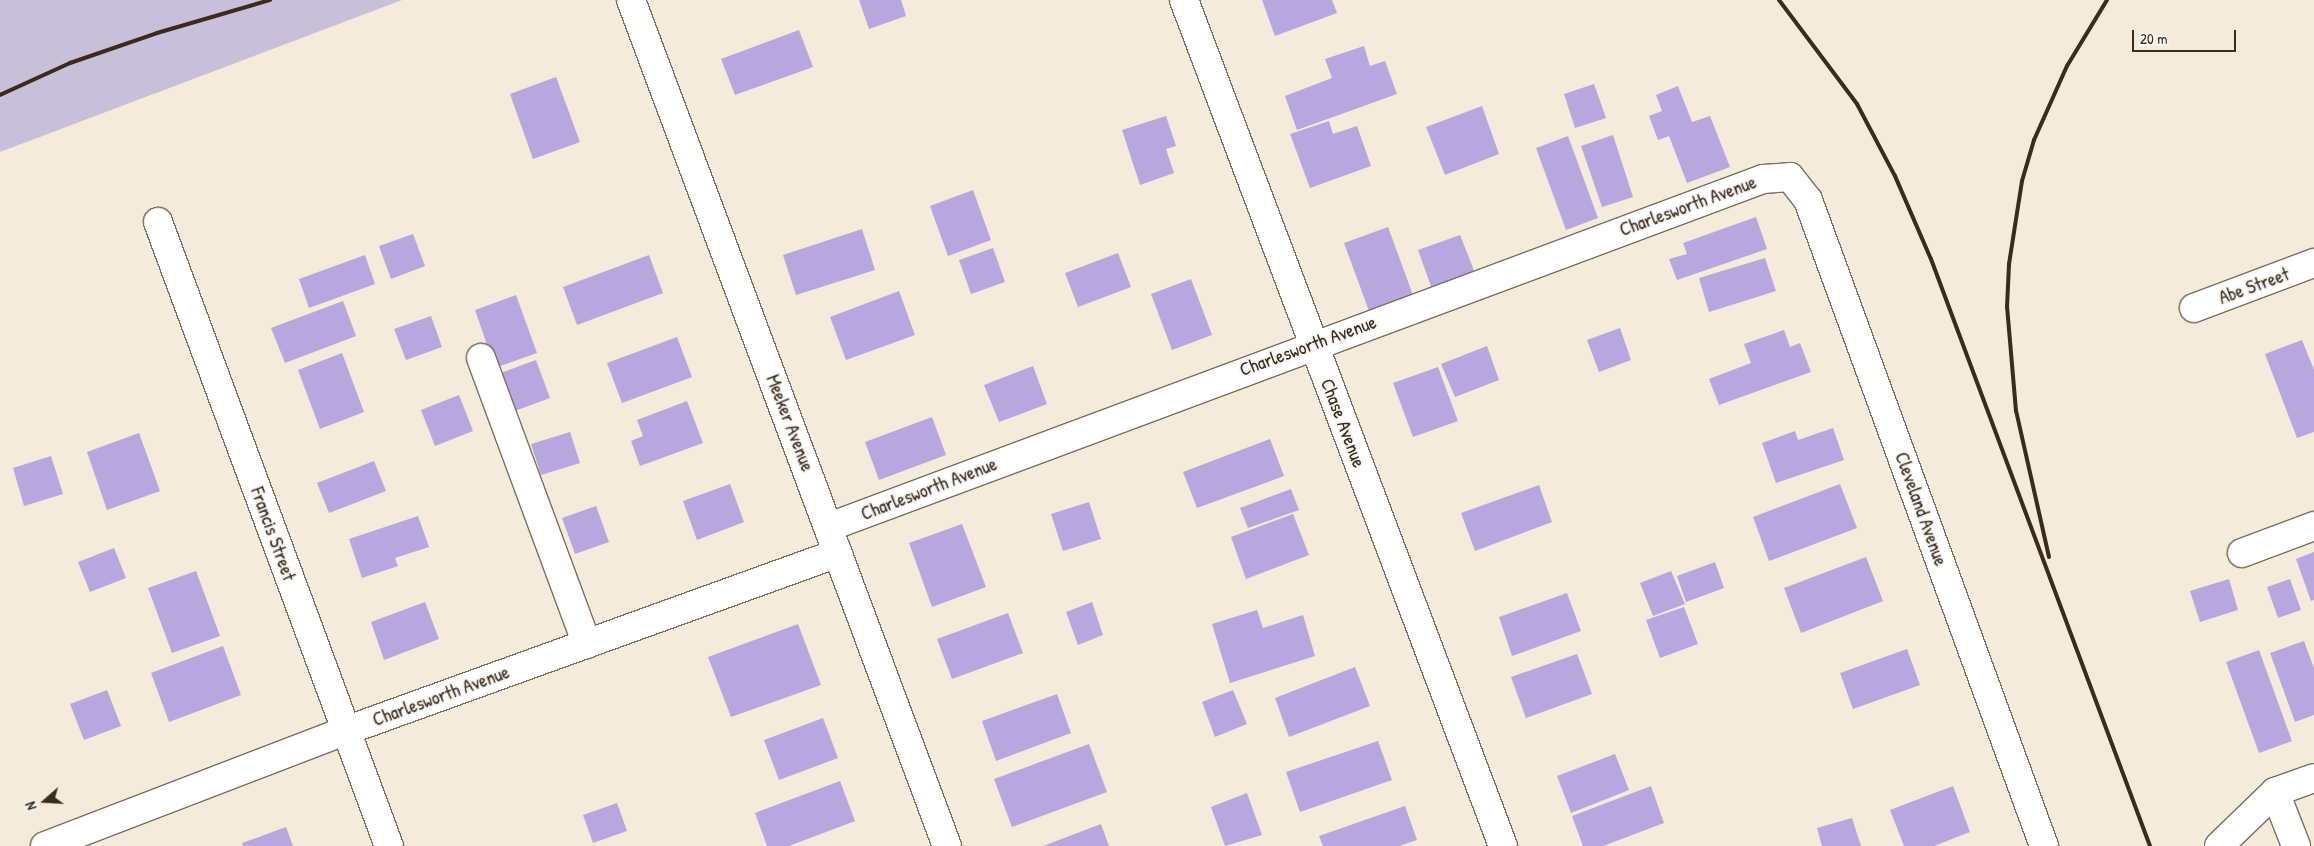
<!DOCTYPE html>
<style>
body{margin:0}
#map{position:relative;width:2314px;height:846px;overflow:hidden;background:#f4ebdb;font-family:"Patrick Hand",sans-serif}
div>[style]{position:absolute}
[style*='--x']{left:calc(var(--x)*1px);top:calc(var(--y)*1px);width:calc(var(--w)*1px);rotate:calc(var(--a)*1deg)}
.industrial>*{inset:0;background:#c8bfd8}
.building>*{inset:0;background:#b6a7df}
.roads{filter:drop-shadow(1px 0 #7c6e60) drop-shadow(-1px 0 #7c6e60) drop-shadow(0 1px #7c6e60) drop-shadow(0 -1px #7c6e60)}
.minor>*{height:28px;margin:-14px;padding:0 14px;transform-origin:14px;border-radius:14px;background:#fff}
.rail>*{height:4px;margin:-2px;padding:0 2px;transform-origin:2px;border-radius:2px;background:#3b2a1e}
span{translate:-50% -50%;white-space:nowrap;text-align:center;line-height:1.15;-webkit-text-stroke:4px #f6f6f2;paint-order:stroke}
.street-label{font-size:19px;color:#3b2a1e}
.north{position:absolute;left:20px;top:776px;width:50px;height:50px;-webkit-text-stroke:4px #f6f6f2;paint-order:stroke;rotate:251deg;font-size:14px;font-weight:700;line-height:20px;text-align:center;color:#3b2a1e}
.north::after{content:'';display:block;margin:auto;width:18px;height:22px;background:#3b2a1e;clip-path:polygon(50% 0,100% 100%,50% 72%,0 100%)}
.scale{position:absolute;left:2132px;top:30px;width:104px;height:22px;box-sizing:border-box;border:2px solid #3b2a1e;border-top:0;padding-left:6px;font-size:15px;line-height:18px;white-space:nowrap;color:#3b2a1e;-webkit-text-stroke:4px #f6f6f2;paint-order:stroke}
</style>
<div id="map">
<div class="industrial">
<i style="clip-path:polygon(0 0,402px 0,0 152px)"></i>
</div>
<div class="building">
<i style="clip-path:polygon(859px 0,901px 0,906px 16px,869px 29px)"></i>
<i style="clip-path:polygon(1262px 0,1332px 0,1337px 13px,1275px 36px)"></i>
<i style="clip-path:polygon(799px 30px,813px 67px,735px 95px,721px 59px)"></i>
<i style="clip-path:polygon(1364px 46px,1370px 66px,1385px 61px,1397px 94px,1297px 130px,1285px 96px,1332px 78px,1325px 59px)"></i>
<i style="clip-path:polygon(556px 77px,580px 142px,533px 159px,510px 94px)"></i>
<i style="clip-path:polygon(1594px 84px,1606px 118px,1575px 128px,1564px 94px)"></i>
<i style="clip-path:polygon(1678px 86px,1692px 122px,1710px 116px,1730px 167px,1687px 183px,1669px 136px,1658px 140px,1649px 116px,1662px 111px,1656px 95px)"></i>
<i style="clip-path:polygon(1482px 106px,1499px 154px,1445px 175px,1426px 127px)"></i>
<i style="clip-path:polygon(1166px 116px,1176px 146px,1166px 149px,1174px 173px,1140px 185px,1122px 130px)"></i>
<i style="clip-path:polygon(1329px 121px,1333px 134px,1357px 126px,1371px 166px,1310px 188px,1290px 134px)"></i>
<i style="clip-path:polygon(1613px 135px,1633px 197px,1602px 207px,1581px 146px)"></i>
<i style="clip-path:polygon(1568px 136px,1598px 218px,1566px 230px,1536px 148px)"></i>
<i style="clip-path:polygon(973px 190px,991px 240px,948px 256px,930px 206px)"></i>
<i style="clip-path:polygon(1756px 217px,1767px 249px,1677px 280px,1669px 259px,1687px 254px,1683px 243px)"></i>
<i style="clip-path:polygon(1388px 227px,1413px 295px,1369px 311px,1344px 243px)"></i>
<i style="clip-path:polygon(862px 229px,875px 270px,796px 295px,783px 255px)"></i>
<i style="clip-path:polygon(413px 234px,425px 266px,391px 279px,379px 246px)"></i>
<i style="clip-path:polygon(1460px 235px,1475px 273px,1432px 289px,1418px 250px)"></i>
<i style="clip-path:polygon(993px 248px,1005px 282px,971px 294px,959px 260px)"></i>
<i style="clip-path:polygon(1118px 253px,1131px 287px,1078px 307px,1065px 273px)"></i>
<i style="clip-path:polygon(365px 255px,375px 284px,309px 308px,299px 279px)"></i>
<i style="clip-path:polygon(649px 255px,663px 293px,577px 325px,563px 287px)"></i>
<i style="clip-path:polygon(1765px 258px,1776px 291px,1709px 312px,1699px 278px)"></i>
<i style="clip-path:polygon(1191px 279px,1212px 335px,1172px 350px,1151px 294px)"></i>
<i style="clip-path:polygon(899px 291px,915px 335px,846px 360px,830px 317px)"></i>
<i style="clip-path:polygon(516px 295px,537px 353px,495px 368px,475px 310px)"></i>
<i style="clip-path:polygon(343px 301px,356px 336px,285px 363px,271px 328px)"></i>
<i style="clip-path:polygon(431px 316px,442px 347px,406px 360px,394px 329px)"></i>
<i style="clip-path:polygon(1620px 328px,1631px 360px,1599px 372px,1587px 340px)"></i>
<i style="clip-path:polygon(1784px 330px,1790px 347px,1800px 343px,1811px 372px,1719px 405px,1709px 379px,1751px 363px,1744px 344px)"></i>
<i style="clip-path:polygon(677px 337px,692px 377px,622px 403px,607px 363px)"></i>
<i style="clip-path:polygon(2302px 340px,2314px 370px,2314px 432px,2297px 438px,2265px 354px)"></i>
<i style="clip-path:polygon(1487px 346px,1499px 380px,1455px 397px,1441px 364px)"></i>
<i style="clip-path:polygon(342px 353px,364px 412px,320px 429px,298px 370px)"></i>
<i style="clip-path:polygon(536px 360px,550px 398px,512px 412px,498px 374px)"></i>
<i style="clip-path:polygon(1033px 366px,1047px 404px,999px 422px,984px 385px)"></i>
<i style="clip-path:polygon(1438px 367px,1458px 421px,1413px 437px,1393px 383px)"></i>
<i style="clip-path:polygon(459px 395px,473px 431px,435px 446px,421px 410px)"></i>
<i style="clip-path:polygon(687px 401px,703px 443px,640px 466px,631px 441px,643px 436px,637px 420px)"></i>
<i style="clip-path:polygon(932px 417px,946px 455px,879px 480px,865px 442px)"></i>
<i style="clip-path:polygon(1833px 428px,1844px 460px,1776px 483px,1762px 443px,1795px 431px,1798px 440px)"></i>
<i style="clip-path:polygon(570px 432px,580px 463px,541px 475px,531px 444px)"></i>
<i style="clip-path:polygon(139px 433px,160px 491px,107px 510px,87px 452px)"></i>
<i style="clip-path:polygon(1270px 439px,1284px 476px,1197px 508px,1183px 472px)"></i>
<i style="clip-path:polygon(51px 456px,63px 494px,24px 506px,13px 468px)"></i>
<i style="clip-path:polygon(374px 461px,386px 491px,329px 513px,317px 483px)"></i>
<i style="clip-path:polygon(730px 484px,744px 522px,697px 540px,683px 501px)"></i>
<i style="clip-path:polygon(1840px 484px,1857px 528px,1769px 561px,1753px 517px)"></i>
<i style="clip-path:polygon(1539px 485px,1552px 522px,1475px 551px,1461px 513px)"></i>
<i style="clip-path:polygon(1291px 489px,1299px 510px,1248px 528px,1240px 508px)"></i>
<i style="clip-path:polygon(1089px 502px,1101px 539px,1063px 551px,1051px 514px)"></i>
<i style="clip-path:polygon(596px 506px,609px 542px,575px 554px,562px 518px)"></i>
<i style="clip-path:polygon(1293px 514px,1309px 555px,1246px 579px,1231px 537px)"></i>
<i style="clip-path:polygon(418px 516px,429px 547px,395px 558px,398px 566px,362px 578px,349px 539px)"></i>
<i style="clip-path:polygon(962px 524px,986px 587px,932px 607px,909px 543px)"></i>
<i style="clip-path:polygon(114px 548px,126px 578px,90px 592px,78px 562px)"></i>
<i style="clip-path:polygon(2314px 552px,2314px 600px,2311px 601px,2296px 559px)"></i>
<i style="clip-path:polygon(1866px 557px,1883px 601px,1801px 633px,1784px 588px)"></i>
<i style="clip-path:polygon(1715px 562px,1724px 588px,1686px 602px,1677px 576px)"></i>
<i style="clip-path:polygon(196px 571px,220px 636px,172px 653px,148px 588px)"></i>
<i style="clip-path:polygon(1671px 571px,1685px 604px,1653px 616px,1640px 583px)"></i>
<i style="clip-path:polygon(2229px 579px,2238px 610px,2200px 622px,2190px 591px)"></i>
<i style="clip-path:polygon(2290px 579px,2301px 610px,2278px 618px,2267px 587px)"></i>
<i style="clip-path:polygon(1567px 593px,1581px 631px,1512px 656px,1499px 617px)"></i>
<i style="clip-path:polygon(425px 602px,439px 639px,384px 660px,371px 622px)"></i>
<i style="clip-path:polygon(1092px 602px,1103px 635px,1078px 645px,1066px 612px)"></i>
<i style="clip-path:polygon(1684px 607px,1698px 644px,1660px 658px,1646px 620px)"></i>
<i style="clip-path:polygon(1257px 610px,1263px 628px,1303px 615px,1315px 656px,1230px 683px,1212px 624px)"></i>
<i style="clip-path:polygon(1008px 613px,1023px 653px,952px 679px,937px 639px)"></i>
<i style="clip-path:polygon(798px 624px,821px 685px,731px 717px,708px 657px)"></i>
<i style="clip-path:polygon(2304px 641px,2314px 668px,2314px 715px,2295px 722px,2270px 653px)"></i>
<i style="clip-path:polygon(223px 646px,241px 695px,169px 722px,151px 673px)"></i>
<i style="clip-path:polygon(1907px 649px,1920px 685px,1853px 709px,1840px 673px)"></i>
<i style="clip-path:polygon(2259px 650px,2292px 741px,2259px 753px,2226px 662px)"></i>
<i style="clip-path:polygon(1577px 654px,1592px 694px,1526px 718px,1511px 677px)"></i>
<i style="clip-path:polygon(1355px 667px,1370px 706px,1289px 737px,1275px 698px)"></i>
<i style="clip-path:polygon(107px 690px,121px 726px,84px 740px,70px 704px)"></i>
<i style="clip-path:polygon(1233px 690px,1247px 724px,1215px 737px,1202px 702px)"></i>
<i style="clip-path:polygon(1057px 694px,1071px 733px,996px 761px,982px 721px)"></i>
<i style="clip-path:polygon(823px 718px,838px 758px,779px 780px,764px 740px)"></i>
<i style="clip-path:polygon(1378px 741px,1392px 780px,1300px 812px,1286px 772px)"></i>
<i style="clip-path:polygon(1089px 744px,1107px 792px,1012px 827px,994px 779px)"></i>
<i style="clip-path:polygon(1615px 754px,1629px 790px,1571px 813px,1557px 776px)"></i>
<i style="clip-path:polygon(840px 781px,855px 821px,789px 846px,767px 846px,755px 813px)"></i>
<i style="clip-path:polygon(1651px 786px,1664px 823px,1603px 846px,1583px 846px,1572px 816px)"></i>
<i style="clip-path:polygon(1953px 786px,1970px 832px,1934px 846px,1904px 846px,1890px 810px)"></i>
<i style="clip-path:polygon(1247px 793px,1262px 835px,1225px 846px,1211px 807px)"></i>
<i style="clip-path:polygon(617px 803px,627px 831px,593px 843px,583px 815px)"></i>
<i style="clip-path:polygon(1405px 806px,1417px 840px,1399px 846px,1323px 846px,1319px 836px)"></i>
<i style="clip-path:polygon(1852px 818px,1861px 846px,1822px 846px,1817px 828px)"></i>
<i style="clip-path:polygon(1101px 824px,1109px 846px,1043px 846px)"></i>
<i style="clip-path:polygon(286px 827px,293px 846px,243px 846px,242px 843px)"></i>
</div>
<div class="roads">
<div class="minor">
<i style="--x:631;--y:0;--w:903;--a:69.52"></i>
<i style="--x:1184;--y:0;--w:904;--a:69.34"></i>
<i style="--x:158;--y:222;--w:665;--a:69.69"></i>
<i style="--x:2194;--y:308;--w:128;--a:-20.6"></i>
<i style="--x:481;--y:358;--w:305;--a:69.7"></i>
<i style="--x:829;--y:527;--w:997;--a:-20.43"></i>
<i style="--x:1763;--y:179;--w:27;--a:-4"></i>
<i style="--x:1790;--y:177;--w:29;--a:52"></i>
<i style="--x:1808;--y:200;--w:688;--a:69.93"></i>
<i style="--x:2242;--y:553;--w:77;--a:-20.6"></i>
<i style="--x:2275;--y:792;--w:58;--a:68.7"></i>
<i style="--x:45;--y:846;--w:321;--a:-21"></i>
<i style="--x:345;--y:731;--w:524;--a:-19.85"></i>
<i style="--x:2219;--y:846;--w:78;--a:-44"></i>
<i style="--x:2275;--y:792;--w:41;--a:-19.7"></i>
</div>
</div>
<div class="rail">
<i style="--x:1779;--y:0;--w:130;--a:53.1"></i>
<i style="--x:1857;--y:104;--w:81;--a:62.2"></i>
<i style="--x:1895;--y:176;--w:90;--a:66.6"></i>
<i style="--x:1931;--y:259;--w:627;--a:69.54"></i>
<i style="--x:0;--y:95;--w:77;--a:-24.6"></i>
<i style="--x:70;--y:63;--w:92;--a:-19"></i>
<i style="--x:157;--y:33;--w:118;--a:-16.3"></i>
<i style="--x:2049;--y:557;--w:150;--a:-102.7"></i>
<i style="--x:2016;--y:411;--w:104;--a:-94.9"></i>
<i style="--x:2007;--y:307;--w:43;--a:-87.3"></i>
<i style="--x:2009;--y:264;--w:84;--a:-81.1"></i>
<i style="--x:2022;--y:181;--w:43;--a:-73.7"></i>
<i style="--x:2034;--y:140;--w:81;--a:-66"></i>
<i style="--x:2067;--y:66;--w:77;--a:-58.8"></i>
</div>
<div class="street-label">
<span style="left:1688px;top:206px;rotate:-20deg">Charlesworth Avenue</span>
<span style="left:2254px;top:286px;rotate:-20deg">Abe Street</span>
<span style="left:1308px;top:346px;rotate:-20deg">Charlesworth Avenue</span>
<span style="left:790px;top:423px;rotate:69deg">Meeker Avenue</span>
<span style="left:1343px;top:423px;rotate:69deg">Chase Avenue</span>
<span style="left:929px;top:489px;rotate:-21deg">Charlesworth Avenue</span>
<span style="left:1921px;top:509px;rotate:70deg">Cleveland Avenue</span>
<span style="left:273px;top:534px;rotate:70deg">Francis Street</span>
<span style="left:441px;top:696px;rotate:-20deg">Charlesworth Avenue</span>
</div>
<div class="north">N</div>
<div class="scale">20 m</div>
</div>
